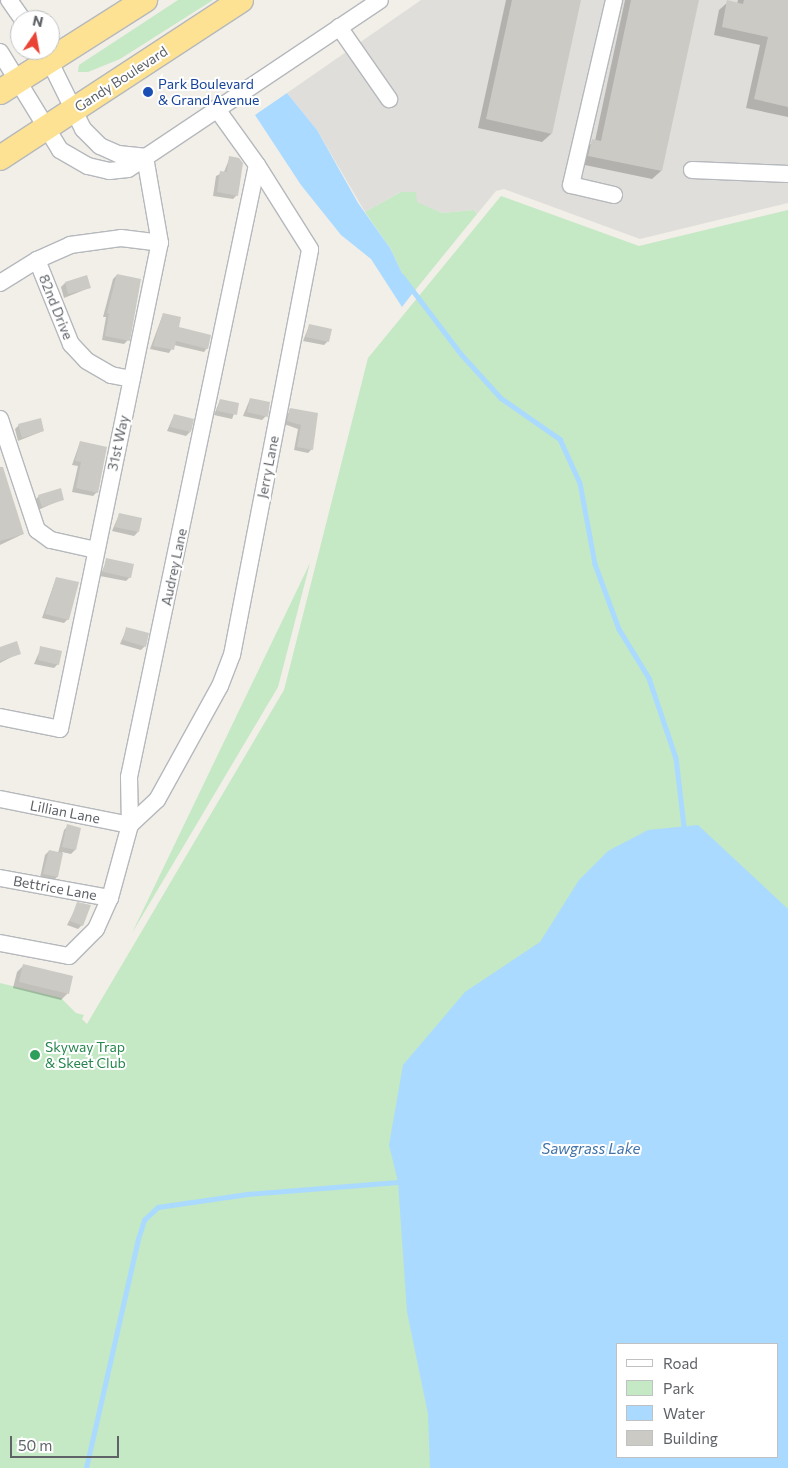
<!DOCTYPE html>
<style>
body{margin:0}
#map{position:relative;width:788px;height:1468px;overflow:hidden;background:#f1efe8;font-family:Commissioner,sans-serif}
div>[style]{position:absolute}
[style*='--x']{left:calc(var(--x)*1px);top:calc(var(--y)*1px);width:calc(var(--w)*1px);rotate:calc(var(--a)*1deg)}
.industrial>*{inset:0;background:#e0deda}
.green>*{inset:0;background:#c5e8c5}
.water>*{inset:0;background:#aadaff}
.shadow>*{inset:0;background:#0003}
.stream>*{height:4.5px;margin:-2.25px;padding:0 2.25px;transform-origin:2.25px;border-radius:2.25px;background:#aadaff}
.building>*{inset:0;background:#cccac5}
.roads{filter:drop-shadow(1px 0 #b5b8bc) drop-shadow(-1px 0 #b5b8bc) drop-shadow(0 1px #b5b8bc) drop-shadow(0 -1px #b5b8bc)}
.minor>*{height:16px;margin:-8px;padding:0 8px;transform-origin:8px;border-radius:8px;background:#fff}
.highway>*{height:24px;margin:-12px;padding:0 12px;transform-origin:12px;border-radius:12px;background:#fde293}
.dots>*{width:14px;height:14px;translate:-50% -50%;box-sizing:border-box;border:2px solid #fff;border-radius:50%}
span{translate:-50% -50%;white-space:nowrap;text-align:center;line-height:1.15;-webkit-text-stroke:4px #fff;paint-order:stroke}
.street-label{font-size:14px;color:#5f6368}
.transit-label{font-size:14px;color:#164399}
.left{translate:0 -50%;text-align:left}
.leisure-label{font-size:14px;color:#27864d}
.water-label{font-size:15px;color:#4174aa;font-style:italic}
.legend{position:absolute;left:616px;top:1343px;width:162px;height:115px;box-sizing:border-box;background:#fff;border:1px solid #bfc1c3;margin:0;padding:6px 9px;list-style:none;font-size:15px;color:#5f6368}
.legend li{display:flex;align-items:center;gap:10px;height:25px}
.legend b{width:25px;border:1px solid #bfc1c3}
.north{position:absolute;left:10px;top:10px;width:50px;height:50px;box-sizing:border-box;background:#fff;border:1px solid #bfc1c3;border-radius:50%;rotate:12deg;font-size:14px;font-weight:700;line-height:20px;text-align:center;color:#5f6368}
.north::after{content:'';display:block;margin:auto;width:18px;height:22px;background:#ea4335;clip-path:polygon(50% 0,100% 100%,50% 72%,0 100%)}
.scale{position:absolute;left:10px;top:1436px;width:109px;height:22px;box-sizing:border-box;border:2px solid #5f6368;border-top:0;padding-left:6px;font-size:15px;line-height:18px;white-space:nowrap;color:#5f6368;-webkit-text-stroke:4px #fff;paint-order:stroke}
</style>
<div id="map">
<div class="industrial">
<i style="clip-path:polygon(421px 0,788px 0,788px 203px,640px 239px,504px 189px,496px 191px,477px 214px,474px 210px,442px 213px,416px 202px,415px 192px,401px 192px,365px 212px,317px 130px,287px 93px)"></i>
</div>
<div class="green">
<i style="clip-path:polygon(178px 0,213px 0,120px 59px,88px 72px,78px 72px,79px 65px)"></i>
<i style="clip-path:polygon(401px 192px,416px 192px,417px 202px,442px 213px,474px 210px,477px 214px,412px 294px,390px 248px,365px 212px)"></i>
<i style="clip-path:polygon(evenodd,501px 196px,639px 246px,788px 210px,788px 1468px,0 1468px,0 983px,61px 998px,76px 1013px,84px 1015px,82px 1019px,87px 1024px,284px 690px,368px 358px,501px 196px,617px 1344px,777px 1344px,777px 1457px,617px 1457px,617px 1344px)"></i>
<i style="clip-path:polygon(310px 563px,278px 687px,132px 933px)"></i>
</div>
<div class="water">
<i style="clip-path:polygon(287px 93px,317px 130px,358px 203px,390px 248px,412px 294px,402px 307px,371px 259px,341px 235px,301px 185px,255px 115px)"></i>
<i style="clip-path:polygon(evenodd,698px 825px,788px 909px,788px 1468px,430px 1468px,428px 1414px,407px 1312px,398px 1182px,389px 1145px,403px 1065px,465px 992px,540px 942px,579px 880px,608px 851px,648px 830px,698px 825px,617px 1344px,777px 1344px,777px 1457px,617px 1457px,617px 1344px)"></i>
</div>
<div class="shadow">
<i style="clip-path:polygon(506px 0,579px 0,551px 134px,542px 142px,478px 128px)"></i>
<i style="clip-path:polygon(625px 0,698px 0,661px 171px,652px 179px,580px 164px,584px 149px,595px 141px)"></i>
<i style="clip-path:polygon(738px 0,788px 0,788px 117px,746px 108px,760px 45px,714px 35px,719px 10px,728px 2px,737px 4px)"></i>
<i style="clip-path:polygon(230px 157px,237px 195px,233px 199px,213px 196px,216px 176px,224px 172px)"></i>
<i style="clip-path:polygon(117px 275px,128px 340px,124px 344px,102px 340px,106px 317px,103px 317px,113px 279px)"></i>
<i style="clip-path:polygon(65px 283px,89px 288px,64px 298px,61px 287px)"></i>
<i style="clip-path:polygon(163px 314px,178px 328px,207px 348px,204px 352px,174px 345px,169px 353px,150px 349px)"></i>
<i style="clip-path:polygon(309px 326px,328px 341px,324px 345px,303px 341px)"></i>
<i style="clip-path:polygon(250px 399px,266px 416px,262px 420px,243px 416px)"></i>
<i style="clip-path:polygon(220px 400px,238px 404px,232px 419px,214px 415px)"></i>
<i style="clip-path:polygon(290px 409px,317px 414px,312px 449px,308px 453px,294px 450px,298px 429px,284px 424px)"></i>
<i style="clip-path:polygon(174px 415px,190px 432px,186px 436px,167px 431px)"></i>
<i style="clip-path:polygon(19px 425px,43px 431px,18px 441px,15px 429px)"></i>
<i style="clip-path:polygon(80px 442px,97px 492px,93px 496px,72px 492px,78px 466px,72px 465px)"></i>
<i style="clip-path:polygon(0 466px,23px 534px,0 545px)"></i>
<i style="clip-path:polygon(39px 496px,63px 499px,38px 510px,35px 500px)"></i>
<i style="clip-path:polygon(119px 515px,138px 532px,134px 536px,112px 531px)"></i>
<i style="clip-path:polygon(107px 560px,130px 577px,126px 581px,100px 576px)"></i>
<i style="clip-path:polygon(56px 578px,68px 619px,64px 623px,42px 618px)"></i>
<i style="clip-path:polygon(127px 628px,145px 646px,141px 650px,120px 644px)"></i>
<i style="clip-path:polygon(0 648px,19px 653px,0 663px)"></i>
<i style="clip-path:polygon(41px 648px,58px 664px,54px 668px,34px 664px)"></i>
<i style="clip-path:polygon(68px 826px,75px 850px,71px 854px,62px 852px,57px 877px,53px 881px,40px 878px,45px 855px,49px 851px,58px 853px,64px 830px)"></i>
<i style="clip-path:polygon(78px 904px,82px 925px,78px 929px,67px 925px)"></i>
<i style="clip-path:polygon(24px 965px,71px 977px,67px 994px,61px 1000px,13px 988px,17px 972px)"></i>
</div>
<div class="stream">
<i style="--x:402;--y:276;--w:99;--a:52.8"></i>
<i style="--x:462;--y:355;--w:58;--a:47.8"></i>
<i style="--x:501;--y:398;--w:72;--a:34.8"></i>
<i style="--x:560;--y:439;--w:48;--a:65.6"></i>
<i style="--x:580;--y:483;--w:82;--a:79.5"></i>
<i style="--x:595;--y:564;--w:69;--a:69.7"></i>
<i style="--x:619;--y:629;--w:57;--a:58.5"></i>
<i style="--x:649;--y:678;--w:84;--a:71.4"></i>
<i style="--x:676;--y:758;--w:68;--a:83.3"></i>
<i style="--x:86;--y:1468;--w:235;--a:-77.2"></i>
<i style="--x:138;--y:1239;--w:20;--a:-72"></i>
<i style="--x:144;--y:1220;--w:19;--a:-43"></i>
<i style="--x:158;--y:1207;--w:90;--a:-8.3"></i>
<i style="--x:247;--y:1194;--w:151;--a:-4.5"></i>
</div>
<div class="building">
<i style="clip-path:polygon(512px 0,581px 0,552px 134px,486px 119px)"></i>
<i style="clip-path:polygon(631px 0,699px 0,662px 171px,588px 156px,592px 139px,601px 141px)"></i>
<i style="clip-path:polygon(727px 0,743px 4px,744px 0,788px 0,788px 107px,754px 99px,768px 37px,722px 27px)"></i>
<i style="clip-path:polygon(229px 156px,239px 158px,243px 163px,238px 196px,217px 192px,220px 171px,227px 172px)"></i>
<i style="clip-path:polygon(117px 274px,141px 279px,130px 341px,105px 336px,109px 314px,107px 313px)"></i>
<i style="clip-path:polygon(87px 275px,91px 288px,68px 294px,65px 282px)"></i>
<i style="clip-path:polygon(163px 313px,181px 317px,179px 327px,211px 335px,208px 349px,176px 341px,174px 350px,153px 346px)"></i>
<i style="clip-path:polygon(309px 324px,332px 329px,329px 342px,306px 337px)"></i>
<i style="clip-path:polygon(250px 398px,270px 402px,268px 417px,247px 412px)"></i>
<i style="clip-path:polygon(220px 399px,239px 403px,237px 415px,217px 411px)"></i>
<i style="clip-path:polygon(290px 408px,318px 413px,313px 450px,297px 447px,301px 425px,287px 421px)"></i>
<i style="clip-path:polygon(174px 414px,194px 419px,191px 432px,170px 427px)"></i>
<i style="clip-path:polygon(41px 418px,44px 431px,22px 438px,18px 424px)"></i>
<i style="clip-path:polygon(80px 441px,107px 447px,98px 493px,76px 488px,81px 462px,75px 461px)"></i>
<i style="clip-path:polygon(0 467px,3px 467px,24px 534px,0 541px)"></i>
<i style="clip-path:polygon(61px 488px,64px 500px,42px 507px,38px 495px)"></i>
<i style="clip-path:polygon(119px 513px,142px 518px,139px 532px,115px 527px)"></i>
<i style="clip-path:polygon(106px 558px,134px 564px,131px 578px,103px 572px)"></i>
<i style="clip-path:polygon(56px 577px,79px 582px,69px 620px,45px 614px)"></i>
<i style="clip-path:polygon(126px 627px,149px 633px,146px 647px,123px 640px)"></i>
<i style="clip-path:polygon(17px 641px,21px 654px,0 661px,0 647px)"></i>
<i style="clip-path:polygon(40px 646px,62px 651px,59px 665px,38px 660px)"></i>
<i style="clip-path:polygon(67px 824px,81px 828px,76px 850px,62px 847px)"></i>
<i style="clip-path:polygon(49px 850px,63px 853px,58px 877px,43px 874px)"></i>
<i style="clip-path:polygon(77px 902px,91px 905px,83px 926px,70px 921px)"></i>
<i style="clip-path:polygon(23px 964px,73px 976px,69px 994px,19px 982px)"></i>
</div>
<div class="roads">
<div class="minor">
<i style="--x:9;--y:0;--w:24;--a:55"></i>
<i style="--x:339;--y:27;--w:88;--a:55.2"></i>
<i style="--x:44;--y:50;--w:88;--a:63.7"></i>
<i style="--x:83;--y:129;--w:24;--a:45"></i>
<i style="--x:100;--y:146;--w:20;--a:24"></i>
<i style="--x:118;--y:154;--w:27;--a:6"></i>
<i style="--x:0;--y:52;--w:115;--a:58.5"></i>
<i style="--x:60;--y:150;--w:32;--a:30"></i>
<i style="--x:88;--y:166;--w:22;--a:13"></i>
<i style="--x:109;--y:171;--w:19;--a:-6"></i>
<i style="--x:128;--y:169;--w:303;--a:-33.8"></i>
<i style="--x:692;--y:170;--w:96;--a:2.4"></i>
<i style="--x:614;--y:195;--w:44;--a:-166.9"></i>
<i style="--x:571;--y:185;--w:190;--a:-76.9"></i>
<i style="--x:37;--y:260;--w:91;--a:68"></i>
<i style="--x:71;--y:344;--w:23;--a:47"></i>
<i style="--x:87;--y:361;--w:28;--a:30"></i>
<i style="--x:111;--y:375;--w:21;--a:11"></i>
<i style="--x:0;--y:283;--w:44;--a:-31.9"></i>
<i style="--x:37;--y:260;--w:36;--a:-24"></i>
<i style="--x:70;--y:245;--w:51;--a:-7.8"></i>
<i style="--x:121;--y:238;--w:39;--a:7"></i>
<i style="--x:0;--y:419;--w:117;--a:71.6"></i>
<i style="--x:37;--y:530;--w:17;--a:36"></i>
<i style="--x:51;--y:540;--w:46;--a:12.5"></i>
<i style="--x:0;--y:717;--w:61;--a:11.3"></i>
<i style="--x:60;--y:729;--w:496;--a:-78.4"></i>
<i style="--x:160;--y:243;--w:87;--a:-99.9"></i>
<i style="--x:0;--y:799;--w:133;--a:11.3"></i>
<i style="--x:130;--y:825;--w:37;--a:-43"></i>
<i style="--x:157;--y:800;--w:130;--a:-61.1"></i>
<i style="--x:220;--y:686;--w:33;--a:-69"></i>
<i style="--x:232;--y:655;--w:413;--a:-79.1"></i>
<i style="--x:310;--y:249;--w:99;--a:-122.2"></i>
<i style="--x:257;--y:165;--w:70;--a:-125.7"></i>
<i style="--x:0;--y:878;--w:112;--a:10.3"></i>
<i style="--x:0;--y:943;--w:70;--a:10.7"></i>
<i style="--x:69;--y:956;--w:38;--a:-45"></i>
<i style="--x:96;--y:929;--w:34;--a:-66"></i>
<i style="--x:110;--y:898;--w:76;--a:-74.7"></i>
<i style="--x:130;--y:825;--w:48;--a:-91.2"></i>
<i style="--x:129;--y:777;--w:625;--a:-78.19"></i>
</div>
<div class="highway">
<i style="--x:0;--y:92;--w:172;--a:-32.4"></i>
<i style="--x:0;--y:158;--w:288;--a:-33.2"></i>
</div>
</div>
<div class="dots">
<i style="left:148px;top:92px;background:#1a4fb4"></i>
<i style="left:35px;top:1055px;background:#2e9e5b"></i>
</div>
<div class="street-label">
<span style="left:121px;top:79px;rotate:-33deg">Gandy Boulevard</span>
<span style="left:56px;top:307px;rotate:68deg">82nd Drive</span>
<span style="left:118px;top:443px;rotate:-78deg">31st Way</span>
<span style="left:268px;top:467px;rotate:-79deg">Jerry Lane</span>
<span style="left:174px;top:567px;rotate:-78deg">Audrey Lane</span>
<span style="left:65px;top:812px;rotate:11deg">Lillian Lane</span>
<span style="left:55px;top:888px;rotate:10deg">Bettrice Lane</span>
</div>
<div class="transit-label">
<span class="left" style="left:158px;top:92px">Park Boulevard<br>&amp; Grand Avenue</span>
</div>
<div class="leisure-label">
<span class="left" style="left:45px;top:1055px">Skyway Trap<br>&amp; Skeet Club</span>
</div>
<div class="water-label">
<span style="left:591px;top:1149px">Sawgrass Lake</span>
</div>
<ul class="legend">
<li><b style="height:6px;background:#fff"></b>Road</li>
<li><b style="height:14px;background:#c5e8c5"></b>Park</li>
<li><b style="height:14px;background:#aadaff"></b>Water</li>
<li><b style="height:14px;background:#cccac5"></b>Building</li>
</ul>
<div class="north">N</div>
<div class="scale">50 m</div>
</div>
